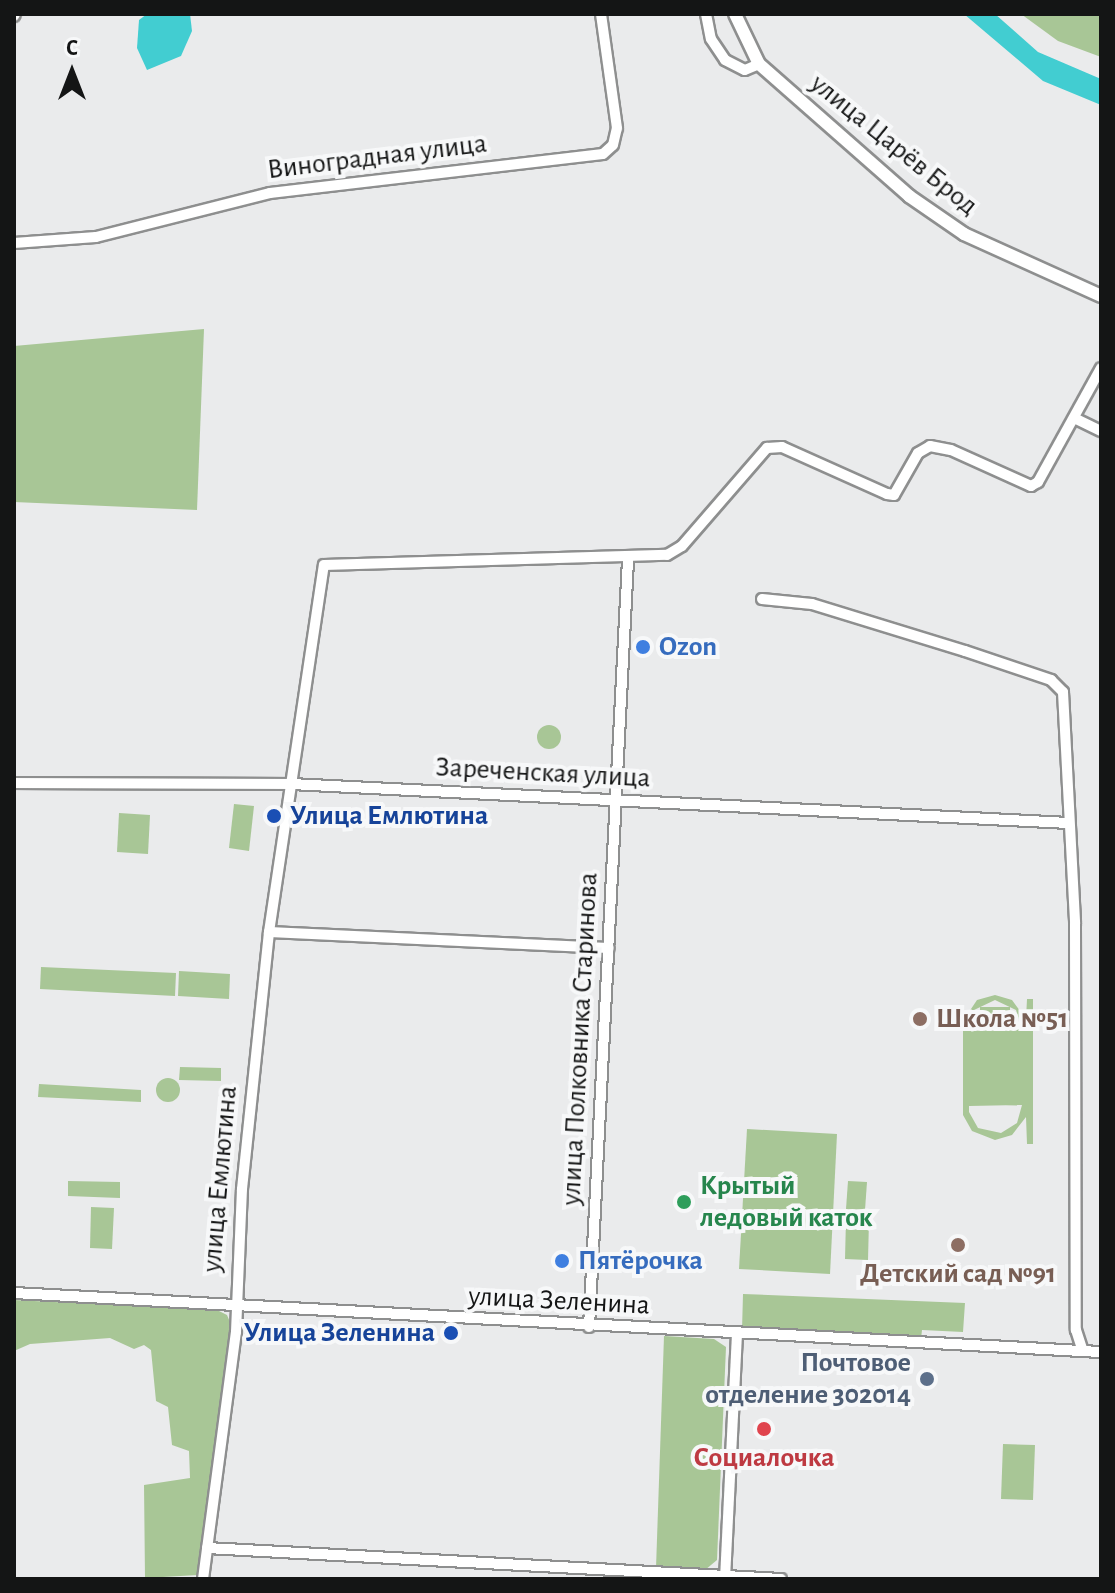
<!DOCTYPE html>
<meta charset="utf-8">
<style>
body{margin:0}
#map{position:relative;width:1115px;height:1593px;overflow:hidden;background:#eaebec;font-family:"Alegreya Sans",sans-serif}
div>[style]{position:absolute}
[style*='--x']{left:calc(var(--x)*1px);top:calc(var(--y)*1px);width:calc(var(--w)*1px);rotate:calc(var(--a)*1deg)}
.green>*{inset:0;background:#a8c696}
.round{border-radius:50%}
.water>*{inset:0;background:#42cdd1}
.roads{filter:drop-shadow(2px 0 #8e8f8f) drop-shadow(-2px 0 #8e8f8f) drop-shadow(0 2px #8e8f8f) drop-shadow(0 -2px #8e8f8f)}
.minor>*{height:10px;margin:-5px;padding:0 5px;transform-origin:5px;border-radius:5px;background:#fff}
.tertiary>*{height:12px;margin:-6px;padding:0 6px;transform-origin:6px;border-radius:6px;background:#fff}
.dots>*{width:22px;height:22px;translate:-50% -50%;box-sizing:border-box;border:4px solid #f7f8f9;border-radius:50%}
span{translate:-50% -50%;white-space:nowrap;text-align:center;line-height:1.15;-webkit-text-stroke:8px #f7f8f9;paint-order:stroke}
.street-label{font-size:28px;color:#141515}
.shop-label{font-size:28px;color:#366cbe;font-weight:700}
.left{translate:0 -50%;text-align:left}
.transit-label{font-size:28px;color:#164399;font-weight:700}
.right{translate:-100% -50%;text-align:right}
.education-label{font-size:28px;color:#785e54;font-weight:700}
.leisure-label{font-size:28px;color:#27864d;font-weight:700}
.service-label{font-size:28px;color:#4e5e75;font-weight:700}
.health-label{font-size:28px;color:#be3a42;font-weight:700}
.frame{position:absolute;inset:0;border:16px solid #141515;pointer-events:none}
.north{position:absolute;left:32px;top:32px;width:80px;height:80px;-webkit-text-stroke:6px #f7f8f9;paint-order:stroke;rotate:0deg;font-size:22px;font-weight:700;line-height:32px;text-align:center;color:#141515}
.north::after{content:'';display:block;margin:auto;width:28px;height:36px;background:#141515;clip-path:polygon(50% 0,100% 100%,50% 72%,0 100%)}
</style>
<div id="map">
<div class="green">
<i style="clip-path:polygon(1021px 14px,1101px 14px,1101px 57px,1058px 41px)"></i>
<i style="clip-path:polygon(204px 329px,197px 510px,14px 502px,14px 346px)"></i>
<i class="round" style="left:537px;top:725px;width:24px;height:24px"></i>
<i style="clip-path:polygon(234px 804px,254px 806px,249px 851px,229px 848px)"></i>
<i style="clip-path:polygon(119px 813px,150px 815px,148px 854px,117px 852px)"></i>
<i style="clip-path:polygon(41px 967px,176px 973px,175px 996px,40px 989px)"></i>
<i style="clip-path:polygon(179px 971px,230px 974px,229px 999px,178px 996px)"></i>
<i style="clip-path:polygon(evenodd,995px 995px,1012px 1000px,1026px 1019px,1027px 999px,1033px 999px,1033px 1144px,1027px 1144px,1026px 1117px,1012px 1135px,995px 1140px,972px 1131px,963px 1115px,963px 1021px,977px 1000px,995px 995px,995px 1000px,1016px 1010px,1022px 1029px,968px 1029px,974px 1010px,995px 1000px,995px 995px,1022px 1105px,1017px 1123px,1001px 1133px,978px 1128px,969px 1112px,969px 1106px,1022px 1105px)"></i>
<i style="clip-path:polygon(980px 1007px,1010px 1007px,1010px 1026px,980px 1026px)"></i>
<i style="clip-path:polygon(180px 1067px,221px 1068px,221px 1081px,179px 1080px)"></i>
<i class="round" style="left:156px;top:1078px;width:24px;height:24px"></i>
<i style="clip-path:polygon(39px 1084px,141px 1090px,141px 1102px,38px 1097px)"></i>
<i style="clip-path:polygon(747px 1129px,837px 1134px,830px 1274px,739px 1269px)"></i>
<i style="clip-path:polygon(68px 1181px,120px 1182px,120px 1198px,68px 1196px)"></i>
<i style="clip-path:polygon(848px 1181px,867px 1182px,865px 1210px,846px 1209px)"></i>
<i style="clip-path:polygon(91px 1207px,114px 1208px,112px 1249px,90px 1248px)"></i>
<i style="clip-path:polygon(846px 1219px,869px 1220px,868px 1260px,845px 1259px)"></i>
<i style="clip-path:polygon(743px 1294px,965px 1303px,963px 1332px,922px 1330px,921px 1339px,742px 1330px)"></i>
<i style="clip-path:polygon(14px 1300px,217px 1310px,227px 1315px,232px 1327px,198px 1575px,145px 1578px,144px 1485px,190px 1478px,189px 1451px,172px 1445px,168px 1407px,156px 1401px,151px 1350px,144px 1345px,134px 1349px,110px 1338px,30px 1344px,14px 1351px)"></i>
<i style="clip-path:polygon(664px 1336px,714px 1339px,726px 1347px,717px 1560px,705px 1570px,656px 1568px)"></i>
<i style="clip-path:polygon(1003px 1444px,1035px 1445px,1033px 1500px,1001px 1499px)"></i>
</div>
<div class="water">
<i style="clip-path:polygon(147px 14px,190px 14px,192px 31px,181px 56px,147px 70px,137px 48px,139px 20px)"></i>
<i style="clip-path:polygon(964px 14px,995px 14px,1038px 52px,1101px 79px,1101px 105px,1043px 81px)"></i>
</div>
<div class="roads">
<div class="minor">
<i style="--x:706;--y:14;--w:25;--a:79"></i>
<i style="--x:711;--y:39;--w:25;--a:56"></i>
<i style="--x:725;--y:60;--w:22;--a:27"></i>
<i style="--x:745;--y:70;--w:15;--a:-23"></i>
<i style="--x:14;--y:16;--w:2;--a:-63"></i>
<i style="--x:14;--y:243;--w:82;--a:-4.2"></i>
<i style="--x:96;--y:237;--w:179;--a:-14.2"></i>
<i style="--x:270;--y:193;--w:335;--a:-6.7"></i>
<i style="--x:603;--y:154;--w:13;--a:-42"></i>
<i style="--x:613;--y:145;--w:17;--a:-77"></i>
<i style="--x:617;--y:128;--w:115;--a:-98"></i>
<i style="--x:1074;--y:418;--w:30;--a:26"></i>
<i style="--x:762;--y:599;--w:50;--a:5.7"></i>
<i style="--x:812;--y:604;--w:160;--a:17.1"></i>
<i style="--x:965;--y:651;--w:91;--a:18.6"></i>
<i style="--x:1051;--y:680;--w:17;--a:45"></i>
<i style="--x:1063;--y:692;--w:232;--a:87"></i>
<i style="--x:1075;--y:924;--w:406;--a:89.9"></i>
<i style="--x:1076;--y:1330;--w:22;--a:72"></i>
<i style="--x:14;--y:783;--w:277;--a:0.2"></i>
<i style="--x:291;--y:784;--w:779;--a:2.87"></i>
<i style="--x:269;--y:932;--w:340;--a:2.7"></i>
<i style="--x:14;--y:1293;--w:1089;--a:3.11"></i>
<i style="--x:589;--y:1327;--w:768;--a:-87.09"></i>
<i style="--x:207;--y:1548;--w:575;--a:3.09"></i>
<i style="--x:203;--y:1579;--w:249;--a:-82.4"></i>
<i style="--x:236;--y:1332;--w:143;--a:-87.6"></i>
<i style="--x:242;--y:1189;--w:258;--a:-84"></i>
<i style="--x:269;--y:932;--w:371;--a:-81.5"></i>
<i style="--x:324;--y:565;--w:343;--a:-1.7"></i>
<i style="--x:667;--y:555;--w:17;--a:-31"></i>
<i style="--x:682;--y:546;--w:130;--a:-49.1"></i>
<i style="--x:767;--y:448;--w:15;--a:-4"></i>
<i style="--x:782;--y:447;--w:115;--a:24.1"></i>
<i style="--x:887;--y:494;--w:7;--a:8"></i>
<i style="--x:894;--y:495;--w:48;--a:-60.3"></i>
<i style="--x:918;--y:453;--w:14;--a:-30"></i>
<i style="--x:930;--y:446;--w:21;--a:11"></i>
<i style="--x:951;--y:450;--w:88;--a:24.2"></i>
<i style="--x:1031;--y:486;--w:8;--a:-30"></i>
<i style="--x:1038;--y:482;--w:130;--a:-61.1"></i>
<i style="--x:725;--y:1579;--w:244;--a:-87.2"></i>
</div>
<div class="tertiary">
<i style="--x:735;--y:14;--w:55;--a:64.4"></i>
<i style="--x:759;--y:64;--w:200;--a:41.3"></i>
<i style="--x:909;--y:196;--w:67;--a:34.6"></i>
<i style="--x:964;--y:234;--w:150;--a:24.3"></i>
</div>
</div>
<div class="dots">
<i style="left:643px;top:647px;background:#3f7fe0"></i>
<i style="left:274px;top:816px;background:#1a4fb4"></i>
<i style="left:920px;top:1019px;background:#8d6e63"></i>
<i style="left:684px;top:1202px;background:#2e9e5b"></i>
<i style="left:958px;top:1245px;background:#8d6e63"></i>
<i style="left:562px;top:1261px;background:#3f7fe0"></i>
<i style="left:451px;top:1333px;background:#1a4fb4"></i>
<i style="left:927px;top:1379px;background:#5c6f8a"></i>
<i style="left:764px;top:1429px;background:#e0444e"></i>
</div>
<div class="street-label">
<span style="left:894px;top:145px;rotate:39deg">улица Царёв Брод</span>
<span style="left:377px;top:157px;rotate:-7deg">Виноградная улица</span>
<span style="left:543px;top:773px;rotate:3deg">Зареченская улица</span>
<span style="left:580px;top:1039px;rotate:-87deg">улица Полковника Старинова</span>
<span style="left:220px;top:1179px;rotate:-85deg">улица Емлютина</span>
<span style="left:559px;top:1301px;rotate:3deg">улица Зеленина</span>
</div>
<div class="shop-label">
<span class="left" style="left:659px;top:647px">Ozon</span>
<span class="left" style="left:578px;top:1261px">Пятёрочка</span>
</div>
<div class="transit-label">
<span class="left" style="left:290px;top:816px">Улица Емлютина</span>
<span class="right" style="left:435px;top:1333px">Улица Зеленина</span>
</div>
<div class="education-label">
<span class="left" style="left:936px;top:1019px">Школа №51</span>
<span style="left:958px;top:1274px">Детский сад №91</span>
</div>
<div class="leisure-label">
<span class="left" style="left:700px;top:1202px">Крытый<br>ледовый каток</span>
</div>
<div class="service-label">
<span class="right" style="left:911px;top:1379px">Почтовое<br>отделение 302014</span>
</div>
<div class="health-label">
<span style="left:764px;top:1458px">Социалочка</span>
</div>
<div class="frame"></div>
<div class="north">С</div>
</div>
